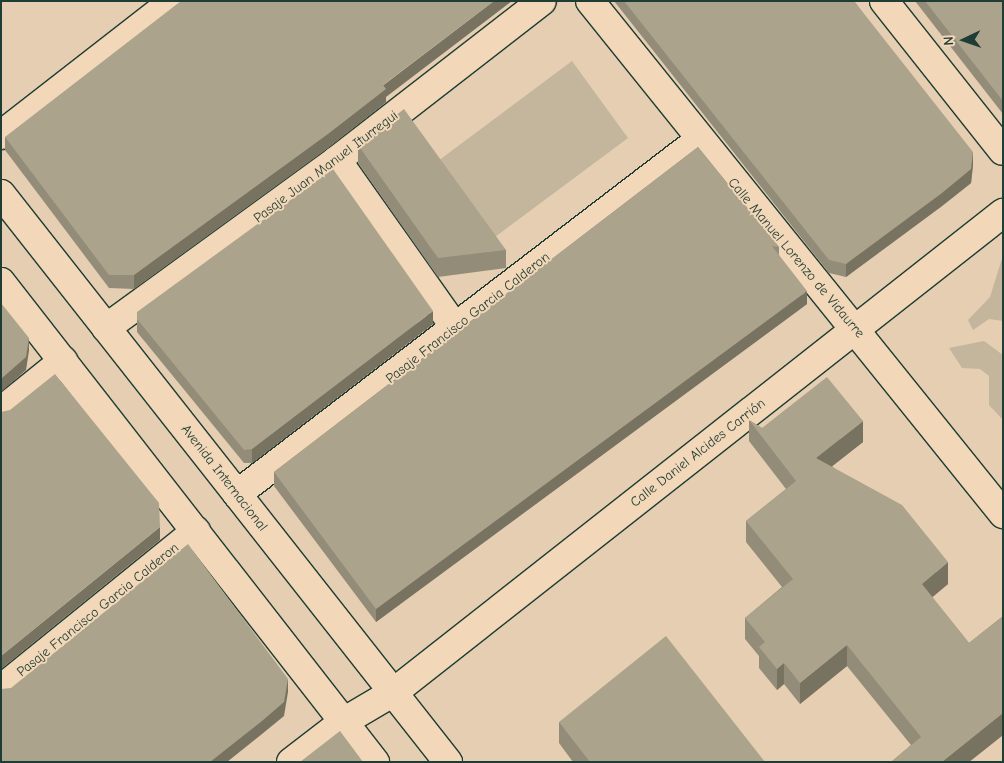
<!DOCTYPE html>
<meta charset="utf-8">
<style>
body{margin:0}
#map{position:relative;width:1004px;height:763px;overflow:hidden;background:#e5ceb1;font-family:"Comic Neue",sans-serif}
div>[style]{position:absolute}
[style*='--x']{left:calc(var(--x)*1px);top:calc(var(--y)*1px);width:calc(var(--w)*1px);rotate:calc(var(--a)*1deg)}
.green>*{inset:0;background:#c4b69c}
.roads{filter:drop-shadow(1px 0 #1f3d34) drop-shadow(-1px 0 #1f3d34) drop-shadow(0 1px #1f3d34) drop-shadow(0 -1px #1f3d34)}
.minor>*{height:28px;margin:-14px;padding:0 14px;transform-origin:14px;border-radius:14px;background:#f2d7b9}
.tertiary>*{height:28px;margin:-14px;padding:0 14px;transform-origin:14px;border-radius:14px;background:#f2d7b9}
.secondary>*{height:28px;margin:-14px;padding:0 14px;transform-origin:14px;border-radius:14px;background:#f2d7b9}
.wall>*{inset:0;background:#938c78}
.shaded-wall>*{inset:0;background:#787261}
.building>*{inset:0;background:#aba38b}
span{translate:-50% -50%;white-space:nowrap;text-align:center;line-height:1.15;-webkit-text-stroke:4px #f2d7b9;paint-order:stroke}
.street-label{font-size:14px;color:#1f3d34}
.frame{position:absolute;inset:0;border:2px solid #1f3d34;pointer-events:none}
.north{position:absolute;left:939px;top:15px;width:50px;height:50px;-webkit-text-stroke:4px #f2d7b9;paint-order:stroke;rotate:267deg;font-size:14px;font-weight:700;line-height:20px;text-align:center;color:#1f3d34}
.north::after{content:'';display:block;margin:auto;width:18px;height:22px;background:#1f3d34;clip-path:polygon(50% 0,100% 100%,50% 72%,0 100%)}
</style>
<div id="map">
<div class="green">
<i style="clip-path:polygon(572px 61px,628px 138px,491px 240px,434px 164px)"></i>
<i style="clip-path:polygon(1003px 255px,1003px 321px,989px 319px,973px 330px,968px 320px,990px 297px)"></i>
<i style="clip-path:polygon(984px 341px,1003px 355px,1003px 420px,989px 405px,989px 376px,980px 369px,962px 368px,949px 348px)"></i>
</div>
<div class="roads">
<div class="minor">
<i style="--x:590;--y:1;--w:659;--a:51.16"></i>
<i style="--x:884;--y:1;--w:191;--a:51.6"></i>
<i style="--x:1;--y:135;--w:218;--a:-37.9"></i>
<i style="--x:337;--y:160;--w:207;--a:54.8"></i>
<i style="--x:106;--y:328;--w:286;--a:-36"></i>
<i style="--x:337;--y:160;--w:259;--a:-37.8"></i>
<i style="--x:1;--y:411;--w:80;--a:-38.9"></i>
<i style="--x:237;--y:494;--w:581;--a:-37.44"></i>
<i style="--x:1;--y:689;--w:251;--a:-39"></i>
</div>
<div class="tertiary">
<i style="--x:291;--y:762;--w:66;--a:-37.6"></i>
<i style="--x:343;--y:722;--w:59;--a:-30.5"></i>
<i style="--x:394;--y:692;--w:775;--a:-38.19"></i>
</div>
<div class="secondary">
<i style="--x:1;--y:194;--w:723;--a:51.8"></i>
<i style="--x:1;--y:282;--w:609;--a:52.08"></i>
</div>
</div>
<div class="wall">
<i style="clip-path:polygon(614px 1px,854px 1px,973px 165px,971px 183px,942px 206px,846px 277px,829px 273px)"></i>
<i style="clip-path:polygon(915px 1px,1003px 1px,1003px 114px)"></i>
<i style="clip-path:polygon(386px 97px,386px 102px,328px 148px,134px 289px,109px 288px,5px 150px,5px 137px)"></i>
<i style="clip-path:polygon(358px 145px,506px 250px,506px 268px,438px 277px,358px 163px)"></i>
<i style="clip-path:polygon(698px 147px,779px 247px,779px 255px,807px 304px,376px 622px,274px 486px,274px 472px)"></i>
<i style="clip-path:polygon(137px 312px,433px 324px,252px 463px,244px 463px,137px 332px)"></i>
<i style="clip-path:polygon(749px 420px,762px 428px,863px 442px,832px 466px,948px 584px,932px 597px,969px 643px,1003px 616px,1003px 735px,969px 762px,891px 762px,911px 745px,847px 666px,800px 704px,784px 684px,777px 690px,759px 668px,759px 656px,745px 639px,745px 618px,782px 587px,746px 542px,746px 521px,786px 489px,749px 441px)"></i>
<i style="clip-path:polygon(559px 722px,765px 762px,573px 762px,559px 743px)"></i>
</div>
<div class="shaded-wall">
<i style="clip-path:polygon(494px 1px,512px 1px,386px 97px,386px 102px,328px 148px,134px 289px,134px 275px)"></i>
<i style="clip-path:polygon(973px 152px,973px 165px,971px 183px,942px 206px,846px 277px,846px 264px)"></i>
<i style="clip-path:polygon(807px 291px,807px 304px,376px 622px,376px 609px)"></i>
<i style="clip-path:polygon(433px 311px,433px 324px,252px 463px,252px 449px)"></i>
<i style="clip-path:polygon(29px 338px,29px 351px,26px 370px,1px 392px,1px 379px)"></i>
<i style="clip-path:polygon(863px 421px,863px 442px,816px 479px,816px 458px)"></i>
<i style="clip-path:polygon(160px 527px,160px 540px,1px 669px,1px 656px)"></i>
<i style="clip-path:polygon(948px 562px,948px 584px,922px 606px,922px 584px)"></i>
<i style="clip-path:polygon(847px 645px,847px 666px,800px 704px,800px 683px)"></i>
<i style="clip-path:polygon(784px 663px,784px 684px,777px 690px,777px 669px)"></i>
<i style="clip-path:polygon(288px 679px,288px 692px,284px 716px,262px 734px,227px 762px,210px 762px)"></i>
<i style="clip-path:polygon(1003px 713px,1003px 735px,969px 762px,942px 762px)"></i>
</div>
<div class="building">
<i style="clip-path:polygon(181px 1px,494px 1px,383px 85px,386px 89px,328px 134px,134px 275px,109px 275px,5px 137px)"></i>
<i style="clip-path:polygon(624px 1px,854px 1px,973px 152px,971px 169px,942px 193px,846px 264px,829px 260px)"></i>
<i style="clip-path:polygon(925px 1px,1003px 1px,1003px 101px)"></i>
<i style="clip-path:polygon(404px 109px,506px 250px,438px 258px,358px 145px)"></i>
<i style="clip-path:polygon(698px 147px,779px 247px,772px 246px,807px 291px,376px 609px,274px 472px)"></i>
<i style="clip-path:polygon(333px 169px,433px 311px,252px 449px,244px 450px,137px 319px,137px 312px)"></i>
<i style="clip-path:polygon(1px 303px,29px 338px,26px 357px,1px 379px)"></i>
<i style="clip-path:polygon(55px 374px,159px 503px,160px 527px,1px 656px,1px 412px,10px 410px)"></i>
<i style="clip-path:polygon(827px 377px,863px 421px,816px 458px,902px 505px,948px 562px,922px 584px,969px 643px,1003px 616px,1003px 713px,942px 762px,891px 762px,921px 737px,847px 645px,800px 683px,784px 663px,777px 669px,759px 647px,765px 642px,745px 618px,793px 579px,746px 521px,796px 481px,749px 420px,762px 428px)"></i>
<i style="clip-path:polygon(188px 544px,288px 679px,284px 702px,262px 721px,210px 762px,1px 762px,1px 689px,11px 688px)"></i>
<i style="clip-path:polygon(666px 636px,765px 762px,590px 762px,559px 722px)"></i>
<i style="clip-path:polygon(340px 731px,363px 762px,300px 762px)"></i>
</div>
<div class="street-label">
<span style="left:326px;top:167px;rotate:-37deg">Pasaje Juan Manuel Iturregui</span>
<span style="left:796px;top:258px;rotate:50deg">Calle Manuel Lorenzo de Vidaurre</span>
<span style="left:468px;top:318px;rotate:-38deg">Pasaje Francisco Garcia Calderon</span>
<span style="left:698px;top:453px;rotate:-38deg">Calle Daniel Alcides Carrión</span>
<span style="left:224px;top:478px;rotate:52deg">Avenida Internacional</span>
<span style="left:98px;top:610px;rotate:-39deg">Pasaje Francisco Garcia Calderon</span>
</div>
<div class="frame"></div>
<div class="north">N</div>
</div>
